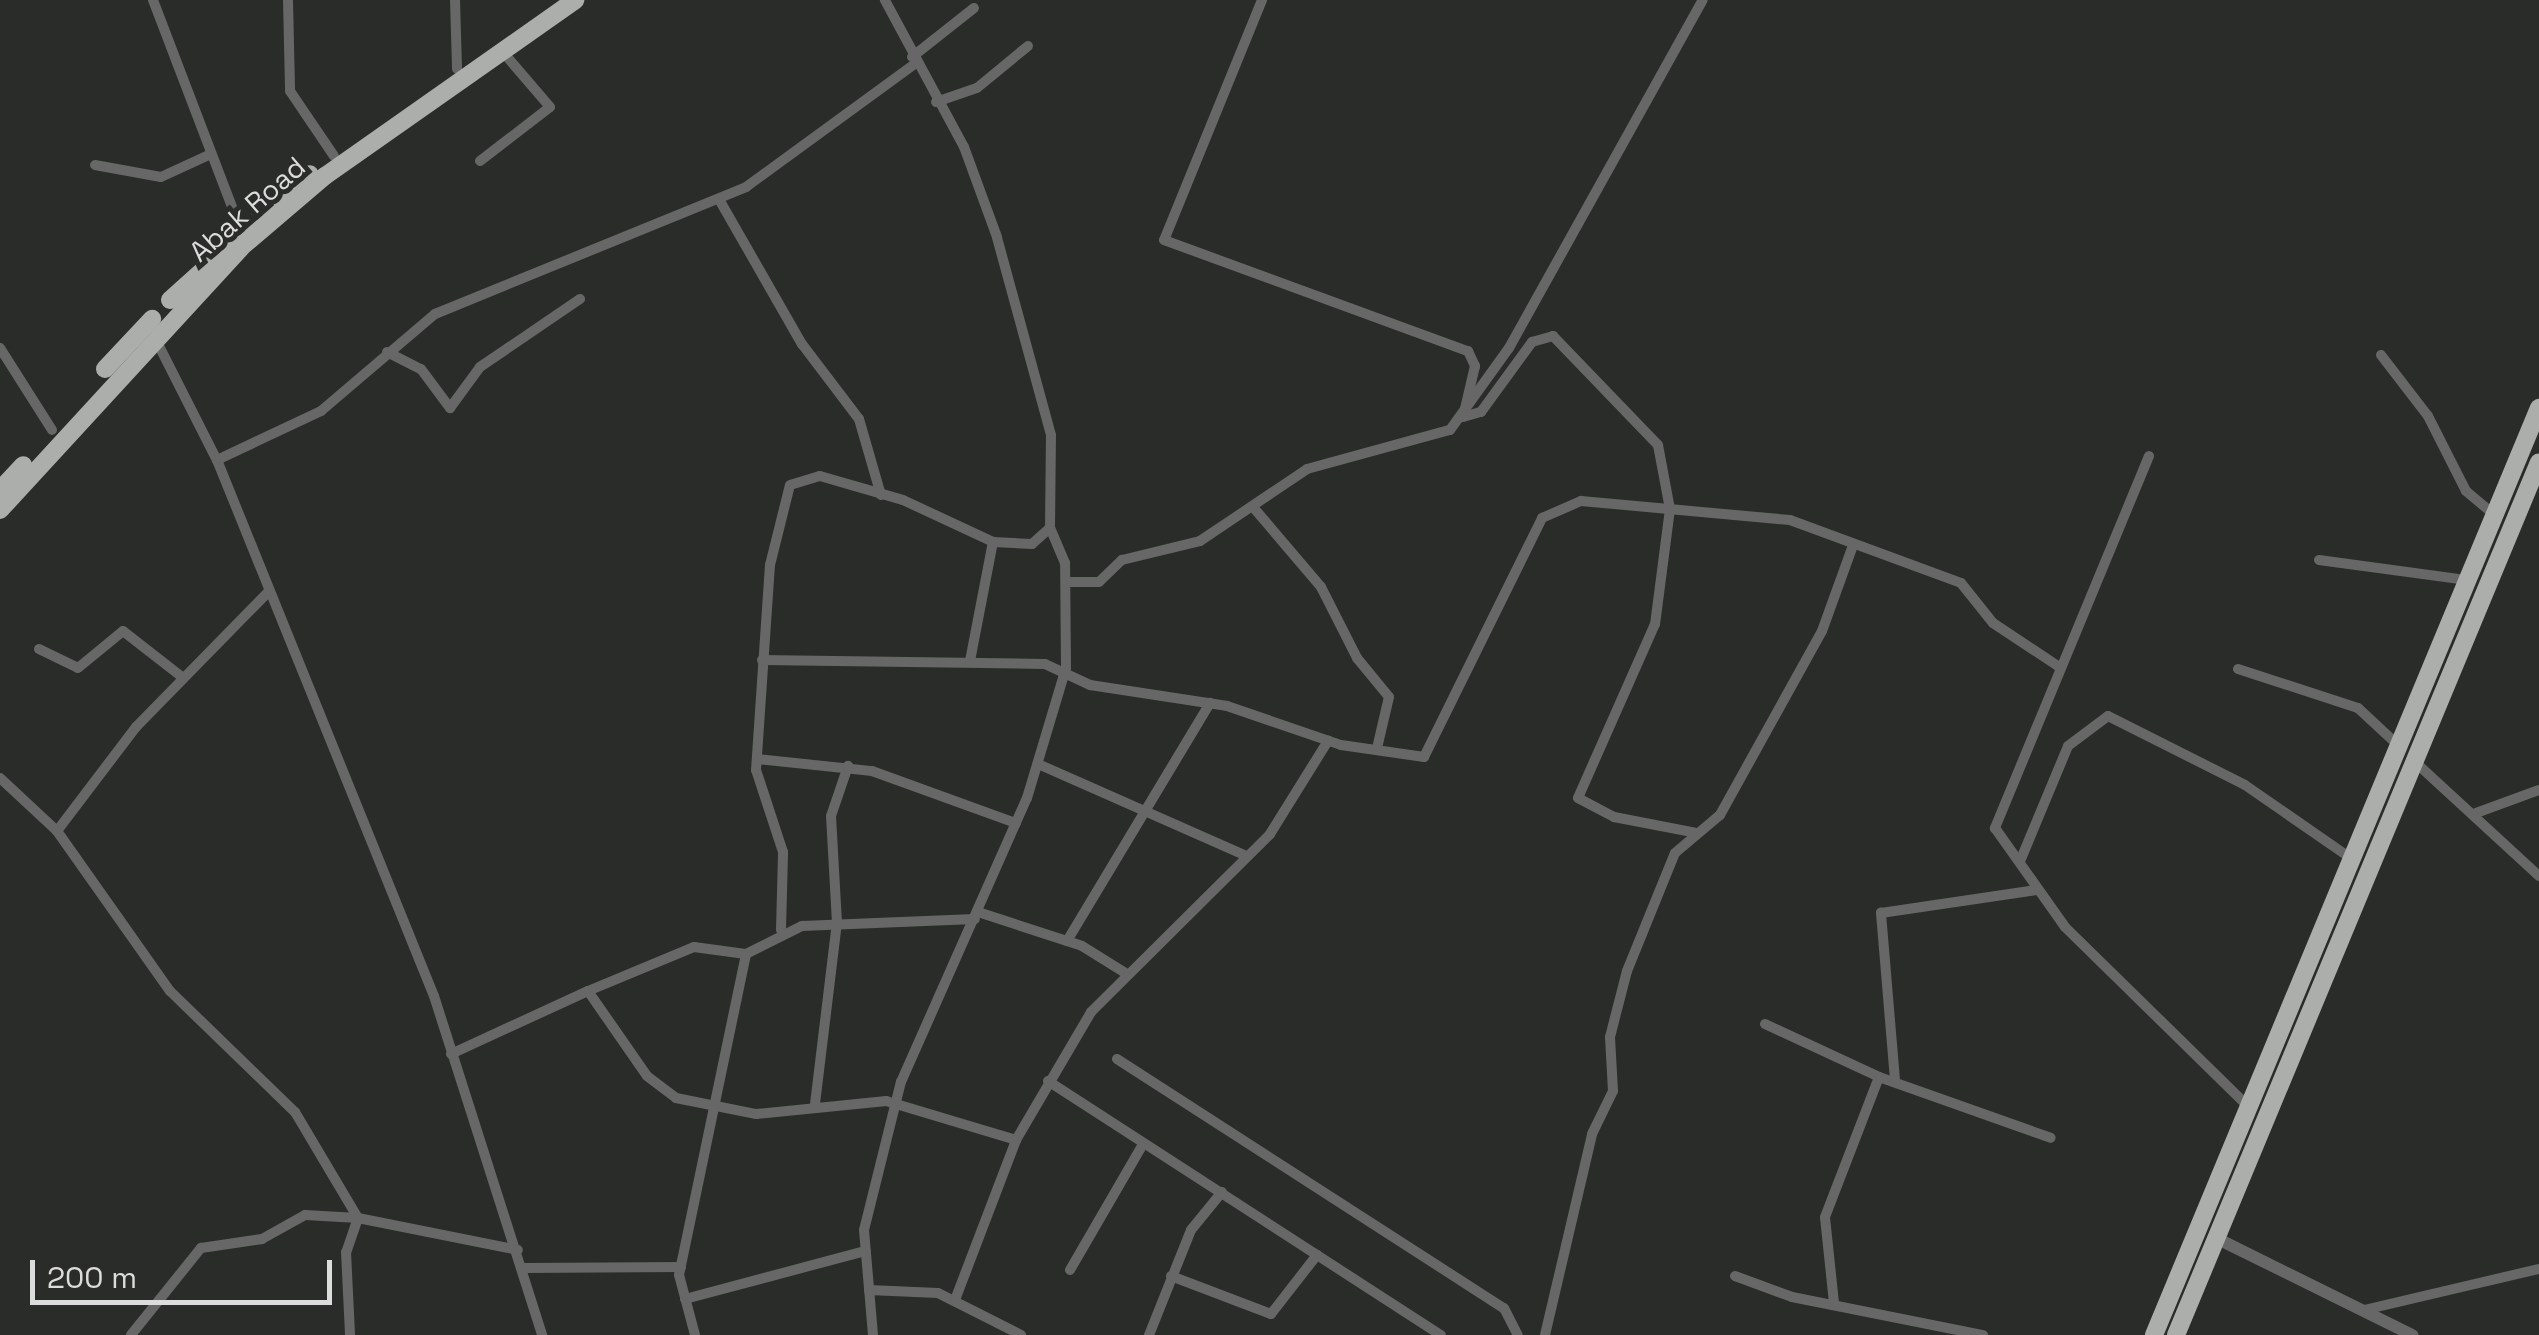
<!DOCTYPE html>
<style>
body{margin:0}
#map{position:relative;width:2539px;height:1335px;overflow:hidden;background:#2a2c29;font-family:"Space Grotesk",sans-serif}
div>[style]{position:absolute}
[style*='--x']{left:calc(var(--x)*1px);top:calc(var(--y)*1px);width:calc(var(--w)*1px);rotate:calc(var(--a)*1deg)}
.minor>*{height:10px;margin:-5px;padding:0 5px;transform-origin:5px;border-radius:5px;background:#666766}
.tertiary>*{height:12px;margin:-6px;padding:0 6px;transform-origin:6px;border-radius:6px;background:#666766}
.trunk>*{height:18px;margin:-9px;padding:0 9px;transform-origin:9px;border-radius:9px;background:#acaeac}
span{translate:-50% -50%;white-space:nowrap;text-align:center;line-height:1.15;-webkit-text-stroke:10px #2a2c29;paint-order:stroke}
.street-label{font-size:28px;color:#dbdcdb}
.scale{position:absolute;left:30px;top:1260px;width:302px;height:45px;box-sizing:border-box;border:5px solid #dbdcdb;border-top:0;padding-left:12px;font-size:30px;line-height:35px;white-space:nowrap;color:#dbdcdb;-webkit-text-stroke:8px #2a2c29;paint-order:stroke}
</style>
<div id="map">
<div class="minor">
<i style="--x:153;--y:0;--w:246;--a:69.1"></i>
<i style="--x:288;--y:0;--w:91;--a:88.7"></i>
<i style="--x:290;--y:91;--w:78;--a:55.9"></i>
<i style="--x:455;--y:0;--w:69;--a:88.3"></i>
<i style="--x:1262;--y:0;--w:259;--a:112.2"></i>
<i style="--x:1164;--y:240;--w:324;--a:20.1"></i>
<i style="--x:1468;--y:351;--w:17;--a:65"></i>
<i style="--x:1475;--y:366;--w:52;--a:103.2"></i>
<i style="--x:1463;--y:417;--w:19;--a:-16"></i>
<i style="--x:1481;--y:412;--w:87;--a:-53.9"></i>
<i style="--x:1532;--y:342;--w:22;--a:-16"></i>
<i style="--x:1553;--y:336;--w:151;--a:46.1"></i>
<i style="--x:1658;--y:445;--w:65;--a:79.4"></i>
<i style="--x:1670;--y:509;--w:116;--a:97.4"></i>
<i style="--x:1655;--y:624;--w:190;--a:113.9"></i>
<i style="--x:1578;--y:798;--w:41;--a:27.8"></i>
<i style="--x:1614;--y:817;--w:85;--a:10.9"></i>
<i style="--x:912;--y:57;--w:79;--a:-38.3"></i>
<i style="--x:936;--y:102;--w:43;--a:-18.9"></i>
<i style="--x:977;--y:88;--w:66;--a:-39.5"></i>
<i style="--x:480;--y:161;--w:88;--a:-37.6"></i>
<i style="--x:550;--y:107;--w:74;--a:-130.6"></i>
<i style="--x:95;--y:165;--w:67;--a:10.3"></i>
<i style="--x:161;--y:177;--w:55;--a:-24.7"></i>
<i style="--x:720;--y:201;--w:165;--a:60.2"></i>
<i style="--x:802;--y:344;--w:94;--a:52.8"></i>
<i style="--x:859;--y:419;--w:79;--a:73.9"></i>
<i style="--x:156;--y:340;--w:135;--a:63.1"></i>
<i style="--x:217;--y:460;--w:578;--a:67.96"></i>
<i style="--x:434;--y:996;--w:356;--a:72.3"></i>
<i style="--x:0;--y:348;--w:97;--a:57.6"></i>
<i style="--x:387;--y:352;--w:38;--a:27"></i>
<i style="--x:421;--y:369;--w:49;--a:53.4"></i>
<i style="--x:450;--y:408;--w:51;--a:-53.8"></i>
<i style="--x:480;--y:367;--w:121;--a:-34.2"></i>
<i style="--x:2381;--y:355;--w:77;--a:52.4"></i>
<i style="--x:2428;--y:416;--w:84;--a:63.1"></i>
<i style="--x:2466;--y:491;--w:35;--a:40"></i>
<i style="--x:2149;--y:456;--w:403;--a:112.5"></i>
<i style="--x:1995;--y:828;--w:121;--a:54.7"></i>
<i style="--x:2065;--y:927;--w:257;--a:44.4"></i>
<i style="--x:217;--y:460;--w:115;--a:-25.2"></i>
<i style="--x:321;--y:411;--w:150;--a:-40.4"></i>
<i style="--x:435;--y:314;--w:336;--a:-22.2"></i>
<i style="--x:746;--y:187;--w:210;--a:-36.1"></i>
<i style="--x:1253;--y:507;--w:105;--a:49.6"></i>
<i style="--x:1321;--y:587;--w:80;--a:63.1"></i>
<i style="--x:1357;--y:658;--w:50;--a:50.6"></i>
<i style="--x:1389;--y:697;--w:52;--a:103.2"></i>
<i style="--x:2319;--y:560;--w:148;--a:7.7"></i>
<i style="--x:1066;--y:582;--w:33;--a:0"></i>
<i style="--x:1099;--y:582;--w:32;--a:-44"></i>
<i style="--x:1122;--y:560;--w:80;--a:-13.7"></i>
<i style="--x:1200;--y:541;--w:129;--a:-33.9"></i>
<i style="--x:1307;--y:469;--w:148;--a:-15.3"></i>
<i style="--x:1450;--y:430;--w:101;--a:-54.3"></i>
<i style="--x:1509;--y:348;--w:398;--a:-60.9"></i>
<i style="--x:39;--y:649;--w:43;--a:26"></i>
<i style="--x:78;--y:668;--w:58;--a:-39.4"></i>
<i style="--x:123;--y:631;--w:75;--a:37.9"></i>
<i style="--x:762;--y:660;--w:283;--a:0.8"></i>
<i style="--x:1045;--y:664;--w:50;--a:25"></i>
<i style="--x:1090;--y:685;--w:139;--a:8.7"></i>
<i style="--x:1227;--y:706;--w:120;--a:18.9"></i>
<i style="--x:1341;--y:745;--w:84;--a:8.2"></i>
<i style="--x:1424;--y:757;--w:267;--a:-63.7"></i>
<i style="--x:1542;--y:518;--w:43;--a:-23.6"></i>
<i style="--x:1581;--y:501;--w:210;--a:5.2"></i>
<i style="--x:1790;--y:520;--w:182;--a:20.2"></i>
<i style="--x:1961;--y:583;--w:51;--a:51.3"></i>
<i style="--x:1993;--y:623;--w:78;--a:33.5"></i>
<i style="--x:970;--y:661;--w:121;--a:-79.1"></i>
<i style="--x:2238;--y:669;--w:126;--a:18"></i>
<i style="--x:2358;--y:708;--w:56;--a:42.8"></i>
<i style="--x:757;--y:759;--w:116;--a:6"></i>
<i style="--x:872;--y:771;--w:153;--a:19.9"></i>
<i style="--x:2414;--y:761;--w:170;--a:42.6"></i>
<i style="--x:1038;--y:764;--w:228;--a:23.8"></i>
<i style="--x:0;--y:778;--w:78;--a:42.9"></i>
<i style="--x:57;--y:831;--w:196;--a:54.8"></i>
<i style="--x:170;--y:991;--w:174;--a:44.1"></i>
<i style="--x:295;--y:1112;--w:123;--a:59.3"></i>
<i style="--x:358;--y:1218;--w:163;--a:11.3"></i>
<i style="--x:2476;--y:813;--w:67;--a:-20.1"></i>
<i style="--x:57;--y:831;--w:131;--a:-52.8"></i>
<i style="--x:136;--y:727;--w:190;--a:-45.6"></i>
<i style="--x:2021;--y:859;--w:122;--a:-67.4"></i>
<i style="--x:2068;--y:746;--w:50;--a:-36.9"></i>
<i style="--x:2108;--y:716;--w:153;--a:26.7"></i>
<i style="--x:2245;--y:785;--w:130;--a:34.7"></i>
<i style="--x:978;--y:912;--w:109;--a:18.1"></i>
<i style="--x:1082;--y:946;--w:53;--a:31.9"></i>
<i style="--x:781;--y:930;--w:78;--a:-88.5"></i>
<i style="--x:783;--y:852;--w:86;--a:-108.2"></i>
<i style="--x:756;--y:770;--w:205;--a:-86.1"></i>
<i style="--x:770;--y:565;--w:82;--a:-76"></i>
<i style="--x:790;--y:485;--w:31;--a:-17"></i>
<i style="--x:820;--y:476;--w:86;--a:16.1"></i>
<i style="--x:903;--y:500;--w:99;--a:25"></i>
<i style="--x:993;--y:542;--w:39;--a:3"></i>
<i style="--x:1032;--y:544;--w:24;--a:-42"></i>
<i style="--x:1050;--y:528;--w:93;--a:-89.4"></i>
<i style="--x:1051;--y:435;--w:205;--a:-105.3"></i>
<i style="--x:997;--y:237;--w:96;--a:-110.1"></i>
<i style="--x:964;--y:147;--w:167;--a:-118.3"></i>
<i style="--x:1067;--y:941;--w:278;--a:-59"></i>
<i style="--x:588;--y:991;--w:115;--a:-22.5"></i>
<i style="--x:694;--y:947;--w:52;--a:7.7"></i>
<i style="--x:746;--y:954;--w:63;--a:-26.6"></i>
<i style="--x:802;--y:926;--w:173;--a:-2.3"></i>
<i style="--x:1765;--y:1024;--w:126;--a:24.9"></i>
<i style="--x:1879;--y:1077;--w:182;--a:19.5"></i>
<i style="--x:451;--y:1054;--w:151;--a:-24.7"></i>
<i style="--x:588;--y:991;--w:103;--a:55.2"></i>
<i style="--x:647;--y:1076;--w:36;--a:37"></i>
<i style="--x:676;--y:1098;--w:82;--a:11.3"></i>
<i style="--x:756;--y:1114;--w:131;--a:-5.7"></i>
<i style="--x:886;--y:1101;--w:136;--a:16.7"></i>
<i style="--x:1016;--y:1140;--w:148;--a:-59.6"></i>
<i style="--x:1091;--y:1012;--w:252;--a:-44.8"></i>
<i style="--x:1270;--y:834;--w:110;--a:-58.1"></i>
<i style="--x:1117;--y:1059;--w:460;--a:32.8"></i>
<i style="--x:1504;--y:1308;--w:30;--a:63"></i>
<i style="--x:1895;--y:1080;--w:168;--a:-94.8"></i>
<i style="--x:1881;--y:913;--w:157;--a:-8.4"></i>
<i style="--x:1048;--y:1081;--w:468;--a:32.9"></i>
<i style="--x:815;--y:1104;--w:182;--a:-83.1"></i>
<i style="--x:837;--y:923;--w:107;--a:-93.2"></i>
<i style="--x:831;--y:816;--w:53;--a:-71.2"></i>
<i style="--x:523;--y:1268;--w:158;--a:-0.4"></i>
<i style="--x:1070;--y:1270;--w:146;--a:-59.9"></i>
<i style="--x:1171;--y:1276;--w:107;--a:20.8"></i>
<i style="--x:1271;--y:1314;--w:75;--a:-52.1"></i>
<i style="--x:1735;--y:1276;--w:61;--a:20.2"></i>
<i style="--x:1792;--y:1297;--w:195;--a:11.3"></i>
<i style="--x:869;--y:1290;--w:69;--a:2.5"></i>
<i style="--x:938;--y:1293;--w:93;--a:26.8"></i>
<i style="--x:685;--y:1299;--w:187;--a:-14.9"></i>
<i style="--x:955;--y:1300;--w:171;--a:-69.1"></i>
<i style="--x:1834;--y:1303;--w:86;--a:-96"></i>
<i style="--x:1825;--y:1217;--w:150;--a:-68.9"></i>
<i style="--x:2364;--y:1310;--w:180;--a:-13.2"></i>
<i style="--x:131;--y:1335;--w:112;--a:-51.2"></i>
<i style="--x:201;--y:1248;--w:62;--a:-8.4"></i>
<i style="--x:262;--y:1239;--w:49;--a:-29.2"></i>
<i style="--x:305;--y:1215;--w:53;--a:3.2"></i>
<i style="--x:358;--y:1218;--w:36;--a:109"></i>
<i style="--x:346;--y:1252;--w:83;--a:87.2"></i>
<i style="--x:695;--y:1335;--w:62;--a:-104.9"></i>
<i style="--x:679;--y:1275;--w:328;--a:-78.2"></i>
<i style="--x:873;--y:1335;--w:105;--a:-94.9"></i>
<i style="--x:864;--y:1230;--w:153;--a:-76"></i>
<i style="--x:901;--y:1082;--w:311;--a:-66.1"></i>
<i style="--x:1027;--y:798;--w:136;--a:-73.3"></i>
<i style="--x:1066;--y:668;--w:105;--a:-90.5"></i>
<i style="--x:1065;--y:563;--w:38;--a:-113"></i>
<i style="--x:1149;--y:1335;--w:113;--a:-68.2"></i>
<i style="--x:1191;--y:1230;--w:49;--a:-50.8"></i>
<i style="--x:1545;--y:1335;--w:206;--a:-76.8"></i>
<i style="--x:1592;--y:1134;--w:48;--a:-64"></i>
<i style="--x:1613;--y:1091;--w:54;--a:-93.2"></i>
<i style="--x:1610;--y:1037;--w:68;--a:-75.6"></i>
<i style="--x:1627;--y:971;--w:127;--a:-67.9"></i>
<i style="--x:1675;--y:853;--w:59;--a:-40.2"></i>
<i style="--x:1720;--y:815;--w:210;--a:-61"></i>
<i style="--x:1822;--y:631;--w:88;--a:-70.1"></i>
</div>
<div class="tertiary">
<i style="--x:2216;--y:1238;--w:219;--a:26.3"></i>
</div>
<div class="trunk">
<i style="--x:170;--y:300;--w:188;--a:-42"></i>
<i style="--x:105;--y:369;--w:69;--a:-46.8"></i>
<i style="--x:0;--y:490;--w:34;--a:-47"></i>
<i style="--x:0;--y:510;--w:362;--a:-47.4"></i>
<i style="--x:245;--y:244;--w:105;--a:-40.4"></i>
<i style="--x:325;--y:176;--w:306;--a:-35.1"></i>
<i style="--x:2154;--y:1335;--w:1004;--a:-67.45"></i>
<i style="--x:2176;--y:1335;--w:945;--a:-67.42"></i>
</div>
<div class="street-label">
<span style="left:247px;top:209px;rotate:-41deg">Abak Road</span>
</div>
<div class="scale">200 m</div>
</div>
